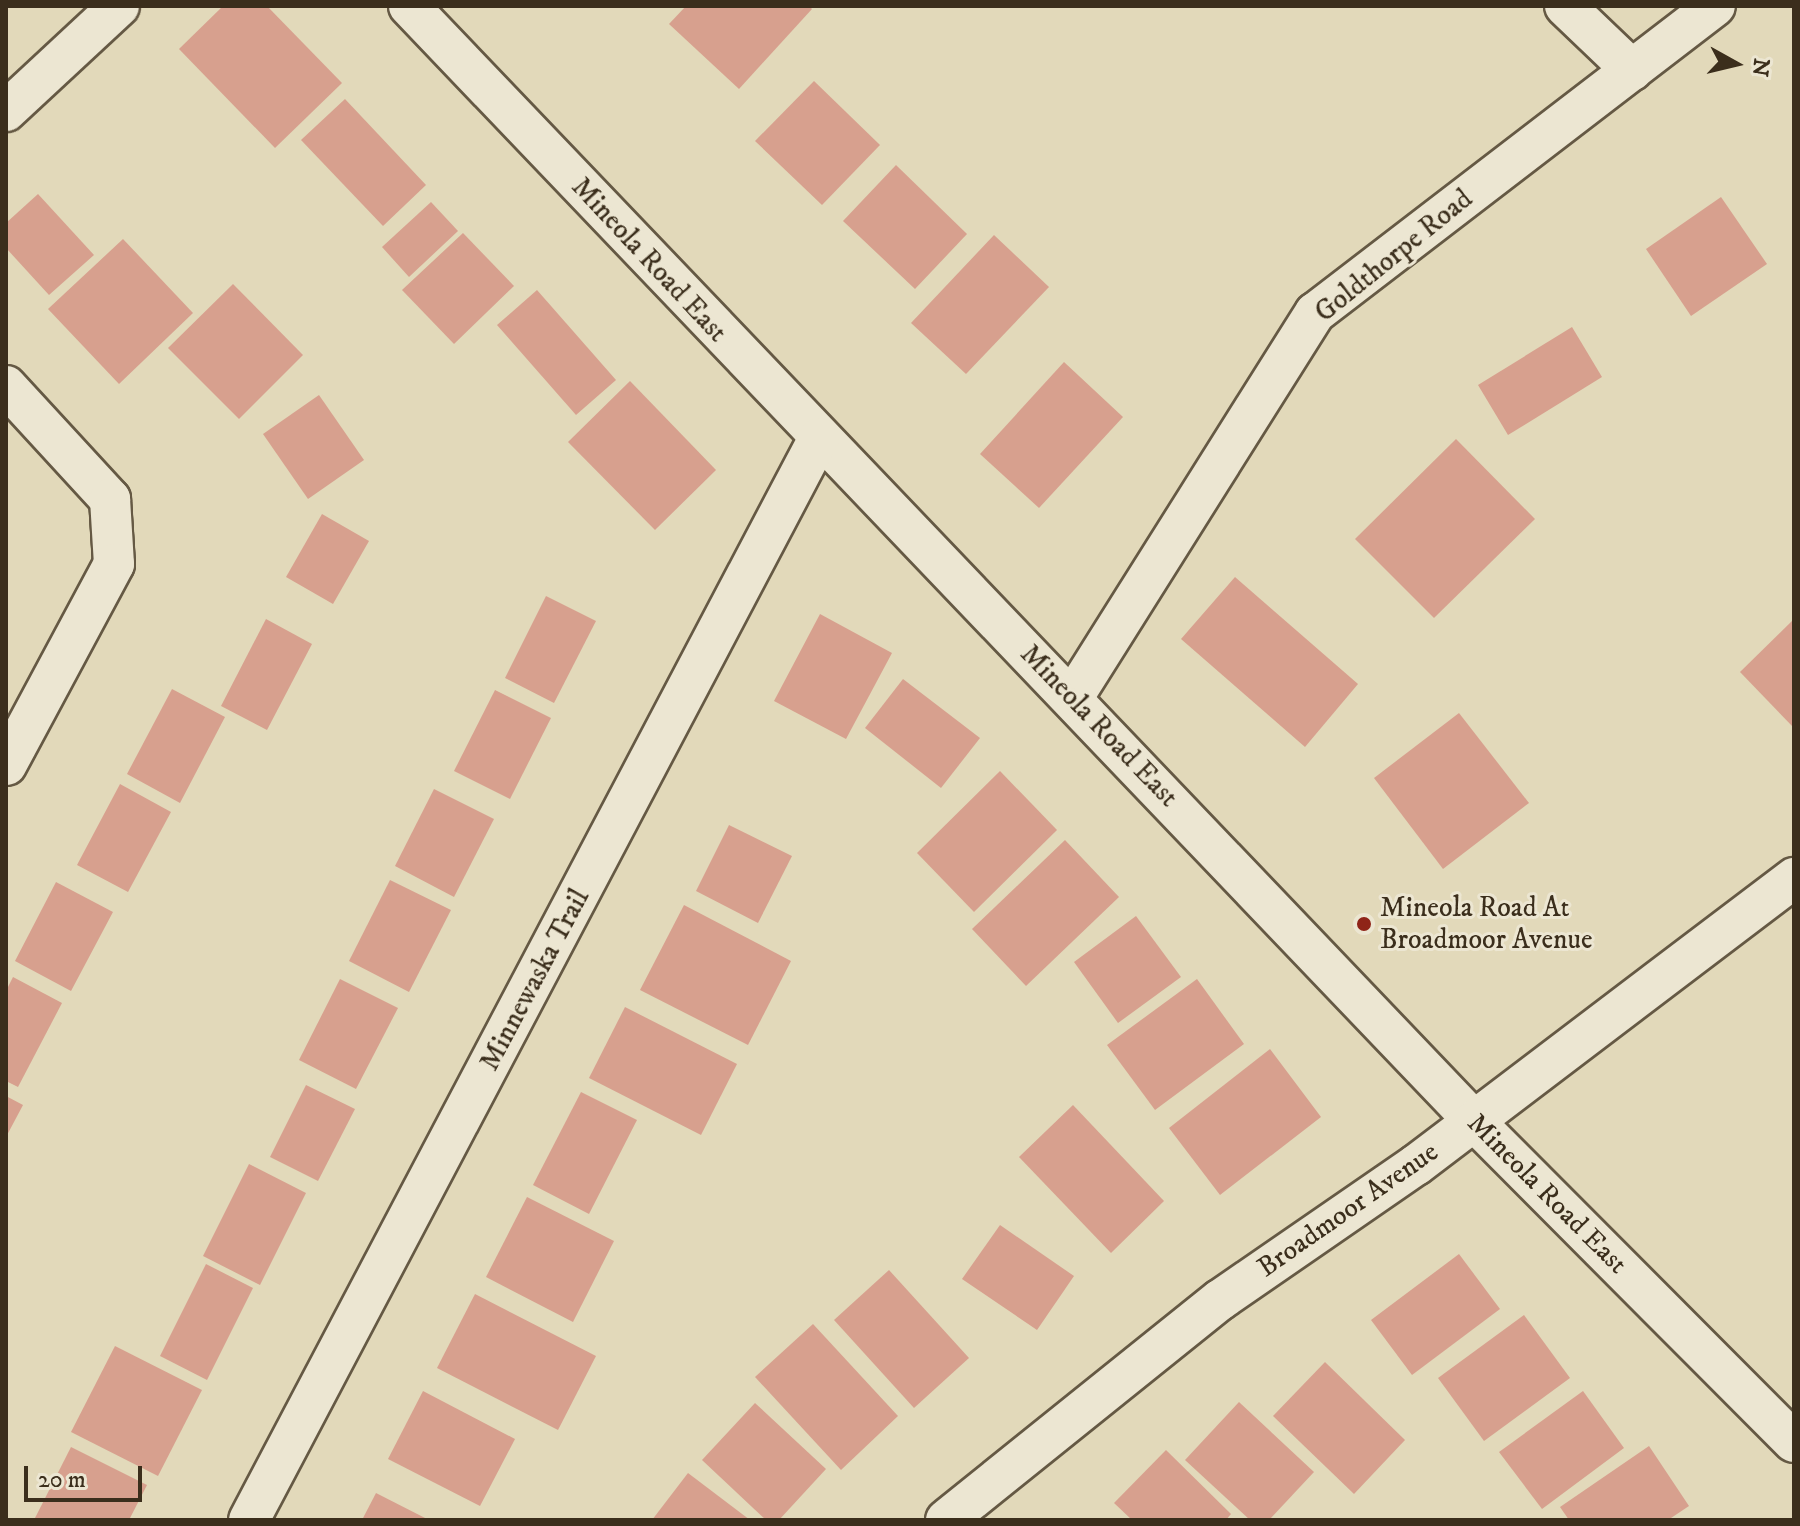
<!DOCTYPE html>
<style>
body{margin:0}
#map{position:relative;width:1800px;height:1526px;overflow:hidden;background:#e2d9ba;font-family:"IM FELL DW Pica",serif}
div>[style]{position:absolute}
[style*='--x']{left:calc(var(--x)*1px);top:calc(var(--y)*1px);width:calc(var(--w)*1px);rotate:calc(var(--a)*1deg)}
.building>*{inset:0;background:#d7a08e}
.roads{filter:drop-shadow(2px 0 #655944) drop-shadow(-2px 0 #655944) drop-shadow(0 2px #655944) drop-shadow(0 -2px #655944)}
.minor>*{height:40px;margin:-20px;padding:0 20px;transform-origin:20px;border-radius:20px;background:#ece6d2}
.dots>*{width:22px;height:22px;translate:-50% -50%;box-sizing:border-box;border:4px solid #ece6d2;border-radius:50%}
span{translate:-50% -50%;white-space:nowrap;text-align:center;line-height:1.15;-webkit-text-stroke:6px #ece6d2;paint-order:stroke}
.street-label{font-size:28px;color:#3b2e1c}
.poi-label{font-size:28px;color:#3b2e1c}
.left{translate:0 -50%;text-align:left}
.frame{position:absolute;inset:0;border:8px solid #3b2e1c;pointer-events:none}
.north{position:absolute;left:1696px;top:24px;width:80px;height:80px;-webkit-text-stroke:6px #ece6d2;paint-order:stroke;rotate:98deg;font-size:22px;font-weight:700;line-height:32px;text-align:center;color:#3b2e1c}
.north::after{content:'';display:block;margin:auto;width:28px;height:36px;background:#3b2e1c;clip-path:polygon(50% 0,100% 100%,50% 72%,0 100%)}
.scale{position:absolute;left:24px;top:1466px;width:118px;height:36px;box-sizing:border-box;border:4px solid #3b2e1c;border-top:0;padding-left:10px;font-size:24px;line-height:28px;white-space:nowrap;color:#3b2e1c;-webkit-text-stroke:6px #ece6d2;paint-order:stroke}
</style>
<div id="map">
<div class="building">
<i style="clip-path:polygon(223px 6px,267px 6px,342px 83px,275px 148px,179px 49px)"></i>
<i style="clip-path:polygon(686px 6px,809px 6px,812px 9px,739px 89px,669px 24px)"></i>
<i style="clip-path:polygon(814px 81px,880px 145px,822px 205px,755px 141px)"></i>
<i style="clip-path:polygon(345px 99px,426px 185px,383px 226px,301px 140px)"></i>
<i style="clip-path:polygon(896px 165px,967px 234px,915px 289px,843px 221px)"></i>
<i style="clip-path:polygon(38px 194px,94px 255px,49px 295px,6px 248px,6px 223px)"></i>
<i style="clip-path:polygon(1721px 197px,1767px 264px,1691px 316px,1646px 249px)"></i>
<i style="clip-path:polygon(431px 202px,458px 231px,409px 277px,382px 247px)"></i>
<i style="clip-path:polygon(463px 233px,514px 286px,454px 344px,402px 290px)"></i>
<i style="clip-path:polygon(994px 235px,1049px 287px,966px 374px,911px 323px)"></i>
<i style="clip-path:polygon(123px 239px,193px 313px,119px 384px,48px 309px)"></i>
<i style="clip-path:polygon(233px 284px,303px 355px,239px 419px,168px 348px)"></i>
<i style="clip-path:polygon(537px 290px,616px 380px,576px 415px,497px 325px)"></i>
<i style="clip-path:polygon(1572px 327px,1602px 377px,1508px 435px,1478px 385px)"></i>
<i style="clip-path:polygon(1064px 362px,1123px 417px,1039px 508px,980px 454px)"></i>
<i style="clip-path:polygon(630px 381px,716px 470px,655px 530px,568px 442px)"></i>
<i style="clip-path:polygon(319px 395px,364px 460px,308px 499px,263px 434px)"></i>
<i style="clip-path:polygon(1456px 439px,1535px 519px,1434px 618px,1355px 539px)"></i>
<i style="clip-path:polygon(322px 514px,369px 541px,333px 604px,286px 577px)"></i>
<i style="clip-path:polygon(1235px 577px,1358px 684px,1305px 747px,1181px 639px)"></i>
<i style="clip-path:polygon(546px 596px,596px 621px,554px 703px,505px 678px)"></i>
<i style="clip-path:polygon(820px 614px,892px 653px,846px 739px,774px 701px)"></i>
<i style="clip-path:polygon(266px 619px,312px 644px,267px 730px,221px 706px)"></i>
<i style="clip-path:polygon(1794px 619px,1794px 728px,1740px 672px)"></i>
<i style="clip-path:polygon(903px 679px,980px 738px,941px 788px,865px 728px)"></i>
<i style="clip-path:polygon(172px 689px,225px 717px,180px 803px,127px 774px)"></i>
<i style="clip-path:polygon(495px 690px,551px 718px,510px 799px,454px 771px)"></i>
<i style="clip-path:polygon(1459px 713px,1529px 803px,1443px 869px,1374px 778px)"></i>
<i style="clip-path:polygon(1000px 771px,1057px 830px,974px 912px,917px 853px)"></i>
<i style="clip-path:polygon(120px 784px,171px 812px,128px 892px,77px 865px)"></i>
<i style="clip-path:polygon(434px 789px,494px 819px,454px 897px,395px 866px)"></i>
<i style="clip-path:polygon(729px 825px,792px 856px,758px 923px,696px 891px)"></i>
<i style="clip-path:polygon(1065px 840px,1119px 897px,1026px 986px,972px 929px)"></i>
<i style="clip-path:polygon(390px 880px,451px 910px,409px 992px,349px 961px)"></i>
<i style="clip-path:polygon(56px 882px,113px 912px,71px 991px,15px 961px)"></i>
<i style="clip-path:polygon(684px 905px,791px 961px,748px 1045px,640px 990px)"></i>
<i style="clip-path:polygon(1136px 916px,1181px 977px,1118px 1023px,1074px 962px)"></i>
<i style="clip-path:polygon(13px 977px,62px 1003px,18px 1087px,6px 1081px,6px 991px)"></i>
<i style="clip-path:polygon(340px 979px,398px 1008px,356px 1089px,299px 1060px)"></i>
<i style="clip-path:polygon(1197px 979px,1244px 1044px,1155px 1110px,1107px 1045px)"></i>
<i style="clip-path:polygon(625px 1007px,737px 1064px,701px 1135px,589px 1078px)"></i>
<i style="clip-path:polygon(1270px 1049px,1321px 1117px,1220px 1195px,1169px 1128px)"></i>
<i style="clip-path:polygon(306px 1085px,355px 1109px,318px 1181px,270px 1157px)"></i>
<i style="clip-path:polygon(581px 1092px,637px 1120px,589px 1214px,533px 1185px)"></i>
<i style="clip-path:polygon(6px 1096px,23px 1105px,6px 1137px)"></i>
<i style="clip-path:polygon(1073px 1105px,1164px 1201px,1111px 1253px,1019px 1157px)"></i>
<i style="clip-path:polygon(249px 1164px,306px 1193px,260px 1285px,203px 1256px)"></i>
<i style="clip-path:polygon(527px 1197px,614px 1241px,573px 1322px,486px 1277px)"></i>
<i style="clip-path:polygon(1000px 1225px,1074px 1276px,1037px 1330px,962px 1279px)"></i>
<i style="clip-path:polygon(1459px 1254px,1500px 1309px,1412px 1375px,1371px 1320px)"></i>
<i style="clip-path:polygon(206px 1264px,253px 1288px,207px 1380px,160px 1356px)"></i>
<i style="clip-path:polygon(889px 1270px,969px 1358px,914px 1408px,834px 1320px)"></i>
<i style="clip-path:polygon(475px 1294px,596px 1356px,558px 1430px,437px 1368px)"></i>
<i style="clip-path:polygon(1524px 1315px,1570px 1378px,1484px 1441px,1438px 1378px)"></i>
<i style="clip-path:polygon(813px 1324px,898px 1416px,841px 1470px,755px 1377px)"></i>
<i style="clip-path:polygon(115px 1346px,202px 1390px,158px 1476px,71px 1432px)"></i>
<i style="clip-path:polygon(1325px 1362px,1405px 1440px,1354px 1494px,1273px 1416px)"></i>
<i style="clip-path:polygon(423px 1391px,515px 1439px,480px 1506px,388px 1459px)"></i>
<i style="clip-path:polygon(1583px 1391px,1624px 1448px,1542px 1509px,1499px 1452px)"></i>
<i style="clip-path:polygon(1239px 1402px,1314px 1472px,1269px 1520px,1250px 1520px,1185px 1460px)"></i>
<i style="clip-path:polygon(755px 1403px,826px 1469px,779px 1520px,766px 1520px,702px 1460px)"></i>
<i style="clip-path:polygon(1649px 1446px,1689px 1506px,1668px 1520px,1569px 1520px,1560px 1507px)"></i>
<i style="clip-path:polygon(71px 1447px,147px 1485px,129px 1520px,34px 1520px)"></i>
<i style="clip-path:polygon(1166px 1450px,1231px 1514px,1226px 1520px,1132px 1520px,1114px 1503px)"></i>
<i style="clip-path:polygon(688px 1473px,750px 1520px,652px 1520px)"></i>
<i style="clip-path:polygon(376px 1493px,429px 1520px,362px 1520px)"></i>
</div>
<div class="roads">
<div class="minor">
<i style="--x:409;--y:6;--w:1542;--a:46.31"></i>
<i style="--x:1474;--y:1121;--w:453;--a:45.1"></i>
<i style="--x:1565;--y:6;--w:93;--a:43.7"></i>
<i style="--x:6;--y:111;--w:154;--a:-42.9"></i>
<i style="--x:6;--y:386;--w:154;--a:47.4"></i>
<i style="--x:110;--y:499;--w:65;--a:86.5"></i>
<i style="--x:114;--y:564;--w:228;--a:118.2"></i>
<i style="--x:1073;--y:697;--w:454;--a:-57.8"></i>
<i style="--x:1315;--y:313;--w:504;--a:-37.51"></i>
<i style="--x:249;--y:1520;--w:1223;--a:-62.22"></i>
<i style="--x:946;--y:1520;--w:351;--a:-38.8"></i>
<i style="--x:1220;--y:1300;--w:238;--a:-34.6"></i>
<i style="--x:1416;--y:1165;--w:475;--a:-37.2"></i>
</div>
</div>
<div class="dots">
<i style="left:1364px;top:924px;background:#8f2418"></i>
</div>
<div class="street-label">
<span style="left:1394px;top:256px;rotate:-39deg">Goldthorpe Road</span>
<span style="left:649px;top:260px;rotate:47deg">Mineola Road East</span>
<span style="left:1099px;top:726px;rotate:46deg">Mineola Road East</span>
<span style="left:535px;top:980px;rotate:-62deg">Minnewaska Trail</span>
<span style="left:1547px;top:1194px;rotate:45deg">Mineola Road East</span>
<span style="left:1348px;top:1210px;rotate:-35deg">Broadmoor Avenue</span>
</div>
<div class="poi-label">
<span class="left" style="left:1380px;top:924px">Mineola Road At<br>Broadmoor Avenue</span>
</div>
<div class="frame"></div>
<div class="north">N</div>
<div class="scale">20 m</div>
</div>
